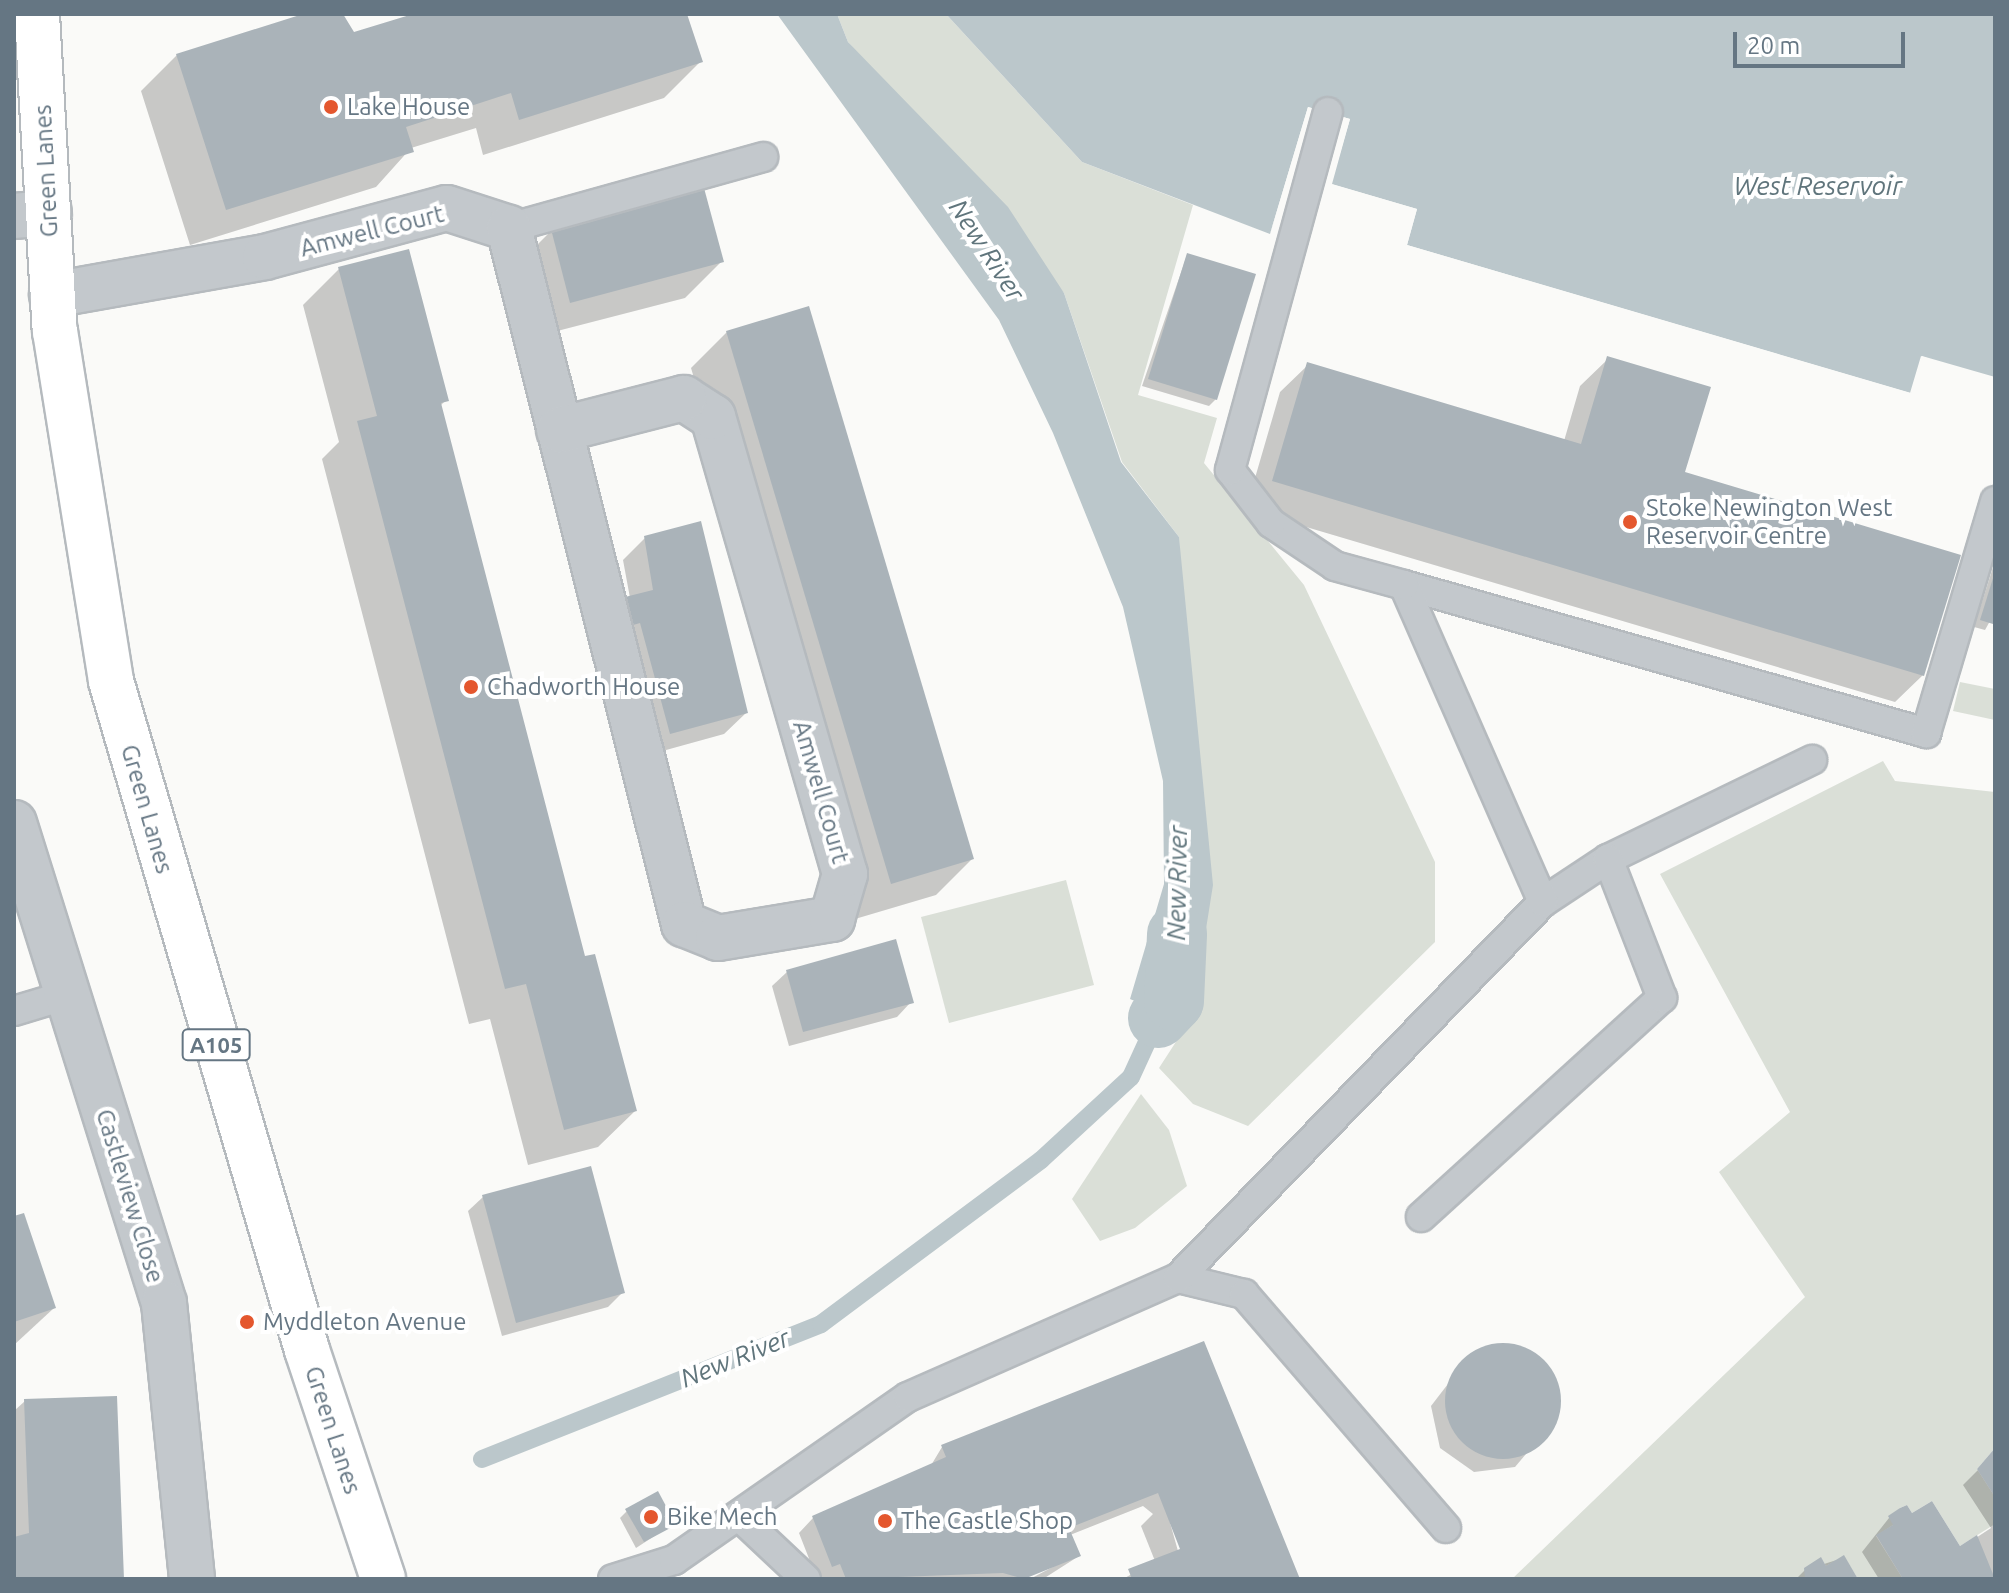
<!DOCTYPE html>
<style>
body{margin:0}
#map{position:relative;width:2009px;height:1593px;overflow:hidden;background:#fafaf8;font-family:Ubuntu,sans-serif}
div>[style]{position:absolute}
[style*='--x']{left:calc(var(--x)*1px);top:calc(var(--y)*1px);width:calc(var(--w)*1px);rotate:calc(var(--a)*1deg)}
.green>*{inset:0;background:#dadfd7}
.water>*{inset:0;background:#bbc7cb}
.pier>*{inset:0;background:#fafaf8}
.shadow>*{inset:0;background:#0003}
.stream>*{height:18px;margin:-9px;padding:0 9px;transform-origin:9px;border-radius:9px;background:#bbc7cb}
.canal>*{height:60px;margin:-30px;padding:0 30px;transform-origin:30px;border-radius:30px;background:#bbc7cb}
.building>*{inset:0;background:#aab3b9}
.round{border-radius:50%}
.roads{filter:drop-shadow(2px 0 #b5babe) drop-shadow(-2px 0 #b5babe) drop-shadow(0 2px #b5babe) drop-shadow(0 -2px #b5babe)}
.lane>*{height:28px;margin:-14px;padding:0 14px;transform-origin:14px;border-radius:14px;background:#c3c8cc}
.street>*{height:44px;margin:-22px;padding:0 22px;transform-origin:22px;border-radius:22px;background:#c3c8cc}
.primary>*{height:44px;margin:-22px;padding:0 22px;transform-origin:22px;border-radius:22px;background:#fff}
.dots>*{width:22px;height:22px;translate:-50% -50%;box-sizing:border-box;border:4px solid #fff;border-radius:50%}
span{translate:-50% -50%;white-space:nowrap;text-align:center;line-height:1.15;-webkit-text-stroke:8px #fff;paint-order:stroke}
.shield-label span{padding:2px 6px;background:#fff;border:2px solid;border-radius:6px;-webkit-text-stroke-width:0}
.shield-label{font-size:22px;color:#657683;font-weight:700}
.poi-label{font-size:24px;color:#657683}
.left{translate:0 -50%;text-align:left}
.street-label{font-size:24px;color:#657683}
.water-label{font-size:26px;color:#60757c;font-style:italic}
.frame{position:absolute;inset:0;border:16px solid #657683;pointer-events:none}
.scale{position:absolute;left:1733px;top:32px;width:172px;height:36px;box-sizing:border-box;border:4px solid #657683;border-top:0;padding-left:10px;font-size:24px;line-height:28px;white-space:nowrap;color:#657683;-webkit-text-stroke:6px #fff;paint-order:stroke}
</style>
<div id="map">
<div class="green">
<i style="clip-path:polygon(837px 14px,946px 14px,1082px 162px,1193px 205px,1138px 395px,1217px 418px,1204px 463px,1304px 585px,1435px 862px,1435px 942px,1248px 1126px,1193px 1104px,1159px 1068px,1192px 1017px,1179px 537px,1122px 462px,1064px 293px,848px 42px)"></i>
<i style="clip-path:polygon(1960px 682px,1995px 689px,1995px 720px,1953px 711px)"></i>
<i style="clip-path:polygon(1883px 761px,1895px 781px,1995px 792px,1995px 1448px,1977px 1469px,1995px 1497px,1995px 1524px,1960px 1546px,1932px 1501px,1912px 1513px,1907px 1505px,1900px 1508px,1893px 1525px,1876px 1536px,1903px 1579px,1858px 1579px,1844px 1556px,1826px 1566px,1821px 1558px,1805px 1579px,1512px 1579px,1805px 1297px,1719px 1172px,1790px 1112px,1660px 874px)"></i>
<i style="clip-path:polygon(1066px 880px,1094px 985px,949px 1023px,921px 917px)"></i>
<i style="clip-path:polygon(1141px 1094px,1169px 1130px,1187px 1186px,1135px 1228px,1100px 1241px,1072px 1199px)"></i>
</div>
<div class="water">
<i style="clip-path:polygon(777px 14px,837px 14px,848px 42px,1008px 207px,1064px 293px,1121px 462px,1179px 537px,1213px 885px,1192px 1017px,1183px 1021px,1130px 999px,1164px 884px,1163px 781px,1123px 607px,1053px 433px,999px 320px)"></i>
<i style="clip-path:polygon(946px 14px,1995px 14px,1995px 377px,1922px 356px,1911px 393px,1407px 245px,1417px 209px,1331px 184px,1350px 119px,1308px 107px,1270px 234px,1082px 162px)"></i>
</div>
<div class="pier">
<i style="clip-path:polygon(1308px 107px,1350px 119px,1332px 184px,1417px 209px,1407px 245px,1910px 393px,1921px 356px,1995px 381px,1924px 360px,1910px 397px,1405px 249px,1412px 212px,1328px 187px,1345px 122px,1311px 111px,1270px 234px)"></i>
</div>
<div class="shadow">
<i style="clip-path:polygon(310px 14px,340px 14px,353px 35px,420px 14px,685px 14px,700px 62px,664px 98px,483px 155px,476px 128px,411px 148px,376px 187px,190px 245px,141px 91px,177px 55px)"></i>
<i style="clip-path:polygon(552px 230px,721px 262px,685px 298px,534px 337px,516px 266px)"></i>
<i style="clip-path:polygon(1187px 255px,1216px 399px,1209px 406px,1142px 386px)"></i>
<i style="clip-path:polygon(339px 269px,446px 400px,440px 406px,584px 959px,635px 1111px,598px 1147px,528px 1165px,490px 1019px,469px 1024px,322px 459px,339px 442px,303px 305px)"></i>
<i style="clip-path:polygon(727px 332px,972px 859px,936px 895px,855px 919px,691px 368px)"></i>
<i style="clip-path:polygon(1608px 359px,1682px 473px,1923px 675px,1895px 702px,1246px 509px,1280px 392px,1308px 365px,1564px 441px,1580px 386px)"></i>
<i style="clip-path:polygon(645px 538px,746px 713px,724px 734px,648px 755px,605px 620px,630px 598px,623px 560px)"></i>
<i style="clip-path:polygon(1995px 561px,1995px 612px,1985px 630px,1974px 627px)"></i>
<i style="clip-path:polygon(787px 972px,911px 1002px,897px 1017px,789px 1046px,772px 986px)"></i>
<i style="clip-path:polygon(483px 1197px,623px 1292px,608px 1307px,502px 1336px,468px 1211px)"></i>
<i style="clip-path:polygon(14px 1219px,54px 1308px,14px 1345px)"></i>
<i style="clip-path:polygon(evenodd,1203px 1344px,1298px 1579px,1123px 1579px,1155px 1561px,1141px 1526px,1153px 1514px,1143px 1506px,1070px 1535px,1079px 1556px,1043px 1579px,1030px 1579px,1064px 1561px,1019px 1579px,817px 1579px,799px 1533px,813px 1518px,930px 1467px,942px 1447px,1203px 1344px,1165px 1505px,1182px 1551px,1178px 1551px,1165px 1505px)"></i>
<i style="clip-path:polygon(1514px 1345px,1551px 1371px,1558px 1416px,1515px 1467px,1474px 1472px,1440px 1448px,1431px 1406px,1471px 1354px)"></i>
<i style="clip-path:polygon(25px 1401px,122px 1579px,14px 1579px,14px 1411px)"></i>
<i style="clip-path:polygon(1995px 1453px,1995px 1579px,1879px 1579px,1862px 1552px,1889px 1518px,1912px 1516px,1959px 1549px,1991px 1528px,1963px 1485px)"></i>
<i style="clip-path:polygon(627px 1511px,673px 1524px,636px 1548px,620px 1518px)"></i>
<i style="clip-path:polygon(1843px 1558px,1856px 1579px,1796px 1579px,1805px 1570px)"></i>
</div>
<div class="stream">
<i style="--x:482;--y:1459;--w:365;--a:-21.7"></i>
<i style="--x:821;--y:1324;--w:274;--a:-36.7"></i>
<i style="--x:1041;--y:1160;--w:122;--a:-42.7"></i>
<i style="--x:1131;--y:1077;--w:65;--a:-65.4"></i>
</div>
<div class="canal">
<i style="--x:1158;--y:1018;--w:23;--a:-47"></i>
<i style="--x:1174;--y:1001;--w:67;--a:-87.4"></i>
</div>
<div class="building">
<i style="clip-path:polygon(303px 14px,343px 14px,354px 32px,413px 14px,687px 14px,703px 62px,519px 120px,511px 93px,406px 127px,414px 152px,226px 210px,176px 54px)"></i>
<i style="clip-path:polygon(704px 188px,724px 262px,570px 303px,551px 229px)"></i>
<i style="clip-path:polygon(409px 249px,449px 401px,441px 403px,585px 956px,595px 954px,637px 1111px,564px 1130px,526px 984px,505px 989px,357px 421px,377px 416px,338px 267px)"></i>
<i style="clip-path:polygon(1187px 253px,1256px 274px,1217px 400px,1148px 379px)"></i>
<i style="clip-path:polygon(809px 306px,974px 859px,891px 884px,726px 331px)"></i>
<i style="clip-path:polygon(1607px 356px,1711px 387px,1685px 472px,1961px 555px,1924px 676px,1272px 481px,1307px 362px,1581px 444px)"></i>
<i style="clip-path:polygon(701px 521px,748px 713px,670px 734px,640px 623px,633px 625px,625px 597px,653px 590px,644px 536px)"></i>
<i style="clip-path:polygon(1994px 575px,1995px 619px,1993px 624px,1980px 620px)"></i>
<i style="clip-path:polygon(896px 939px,914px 1003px,803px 1032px,786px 970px)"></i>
<i style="clip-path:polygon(591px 1166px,625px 1293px,516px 1323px,482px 1195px)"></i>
<i style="clip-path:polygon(24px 1213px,56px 1308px,14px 1322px,14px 1216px)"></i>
<i style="clip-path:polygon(1204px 1341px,1300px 1579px,1132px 1579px,1128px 1569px,1180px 1549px,1158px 1493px,1069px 1528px,1081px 1556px,1024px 1579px,1003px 1573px,846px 1579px,840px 1564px,832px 1567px,812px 1516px,946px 1457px,941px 1445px)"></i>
<i class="round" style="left:1445px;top:1343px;width:116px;height:116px"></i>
<i style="clip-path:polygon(117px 1396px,124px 1579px,14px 1579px,14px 1537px,29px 1533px,24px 1399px)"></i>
<i style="clip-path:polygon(1995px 1448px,1995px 1497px,1977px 1469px)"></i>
<i style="clip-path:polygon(658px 1491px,676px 1525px,644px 1542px,625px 1509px)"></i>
<i style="clip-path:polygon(1932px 1501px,1960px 1546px,1977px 1535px,1995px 1579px,1903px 1579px,1876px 1535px,1893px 1525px,1888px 1516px,1900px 1508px,1907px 1505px,1912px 1513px)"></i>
<i style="clip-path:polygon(1844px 1555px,1858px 1579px,1805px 1579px,1804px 1568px,1821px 1557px,1826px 1566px)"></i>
</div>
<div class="roads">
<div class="lane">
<i style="--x:509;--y:228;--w:264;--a:-15.6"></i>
<i style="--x:1404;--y:585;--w:543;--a:15.83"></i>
<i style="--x:1926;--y:733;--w:242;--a:-73.4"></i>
<i style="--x:1543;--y:902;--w:78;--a:-33.5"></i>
<i style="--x:1608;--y:859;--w:227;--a:-25.9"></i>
<i style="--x:14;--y:1011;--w:55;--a:-16.8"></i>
<i style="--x:1421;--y:1217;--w:326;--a:-42.3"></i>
<i style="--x:1662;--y:998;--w:149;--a:-111.2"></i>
<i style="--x:1178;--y:1278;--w:68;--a:13.6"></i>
<i style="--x:1244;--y:1294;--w:309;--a:49.2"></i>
<i style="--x:741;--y:1518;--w:89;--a:43.2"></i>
<i style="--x:613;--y:1579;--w:64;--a:-17.3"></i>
<i style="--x:674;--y:1560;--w:285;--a:-34.9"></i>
<i style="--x:908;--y:1397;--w:295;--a:-23.8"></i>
<i style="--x:1178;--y:1278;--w:524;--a:-45.85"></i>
<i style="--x:1543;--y:902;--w:346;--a:-113.7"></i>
<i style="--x:1404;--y:585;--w:72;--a:-164.6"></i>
<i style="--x:1335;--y:566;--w:77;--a:-146.1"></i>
<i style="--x:1271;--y:523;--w:67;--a:-127.7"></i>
<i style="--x:1230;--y:470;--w:371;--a:-74.7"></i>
</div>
<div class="street">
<i style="--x:14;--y:216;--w:35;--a:-5"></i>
<i style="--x:52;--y:295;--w:216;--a:-10.1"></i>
<i style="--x:265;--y:257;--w:188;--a:-15.1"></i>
<i style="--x:447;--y:208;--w:65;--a:17.9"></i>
<i style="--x:509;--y:228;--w:718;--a:75.89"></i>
<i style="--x:684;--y:924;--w:37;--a:22"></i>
<i style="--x:718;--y:938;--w:116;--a:-9.5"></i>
<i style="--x:832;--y:919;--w:47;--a:-73.9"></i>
<i style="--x:845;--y:874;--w:476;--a:-106.1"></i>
<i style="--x:713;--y:417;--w:35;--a:-147"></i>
<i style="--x:684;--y:398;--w:129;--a:165.6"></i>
<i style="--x:14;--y:823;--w:503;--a:72.65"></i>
<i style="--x:164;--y:1303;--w:277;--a:84.2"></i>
</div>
<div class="primary">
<i style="--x:37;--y:14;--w:318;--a:86.8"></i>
<i style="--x:55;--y:331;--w:354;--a:80.9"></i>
<i style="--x:111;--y:681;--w:697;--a:73.67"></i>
<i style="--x:307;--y:1350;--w:241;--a:71.6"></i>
</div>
</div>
<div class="dots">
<i style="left:331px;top:107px;background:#e4572e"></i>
<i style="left:1630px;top:522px;background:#e4572e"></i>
<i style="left:471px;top:687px;background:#e4572e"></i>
<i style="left:247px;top:1322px;background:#e4572e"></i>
<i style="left:651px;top:1517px;background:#e4572e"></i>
<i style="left:885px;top:1521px;background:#e4572e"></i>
</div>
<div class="shield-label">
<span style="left:216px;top:1045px">A105</span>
</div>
<div class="poi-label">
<span class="left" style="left:347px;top:107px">Lake House</span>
<span class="left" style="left:1646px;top:522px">Stoke Newington West<br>Reservoir Centre</span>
<span class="left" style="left:487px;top:687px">Chadworth House</span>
<span class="left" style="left:263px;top:1322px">Myddleton Avenue</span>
<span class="left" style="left:667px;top:1517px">Bike Mech</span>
<span class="left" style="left:901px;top:1521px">The Castle Shop</span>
</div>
<div class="street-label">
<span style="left:46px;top:171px;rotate:-93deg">Green Lanes</span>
<span style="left:372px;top:231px;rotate:-14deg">Amwell Court</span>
<span style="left:821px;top:792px;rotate:74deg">Amwell Court</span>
<span style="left:147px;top:809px;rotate:74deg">Green Lanes</span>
<span style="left:130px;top:1196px;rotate:73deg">Castleview Close</span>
<span style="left:333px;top:1430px;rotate:72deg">Green Lanes</span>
</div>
<div class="water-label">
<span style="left:1818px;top:186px">West Reservoir</span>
<span style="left:987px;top:250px;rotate:57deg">New River</span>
<span style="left:1177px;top:883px;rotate:-89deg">New River</span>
<span style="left:735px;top:1358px;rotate:-22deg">New River</span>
</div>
<div class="frame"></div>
<div class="scale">20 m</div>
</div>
